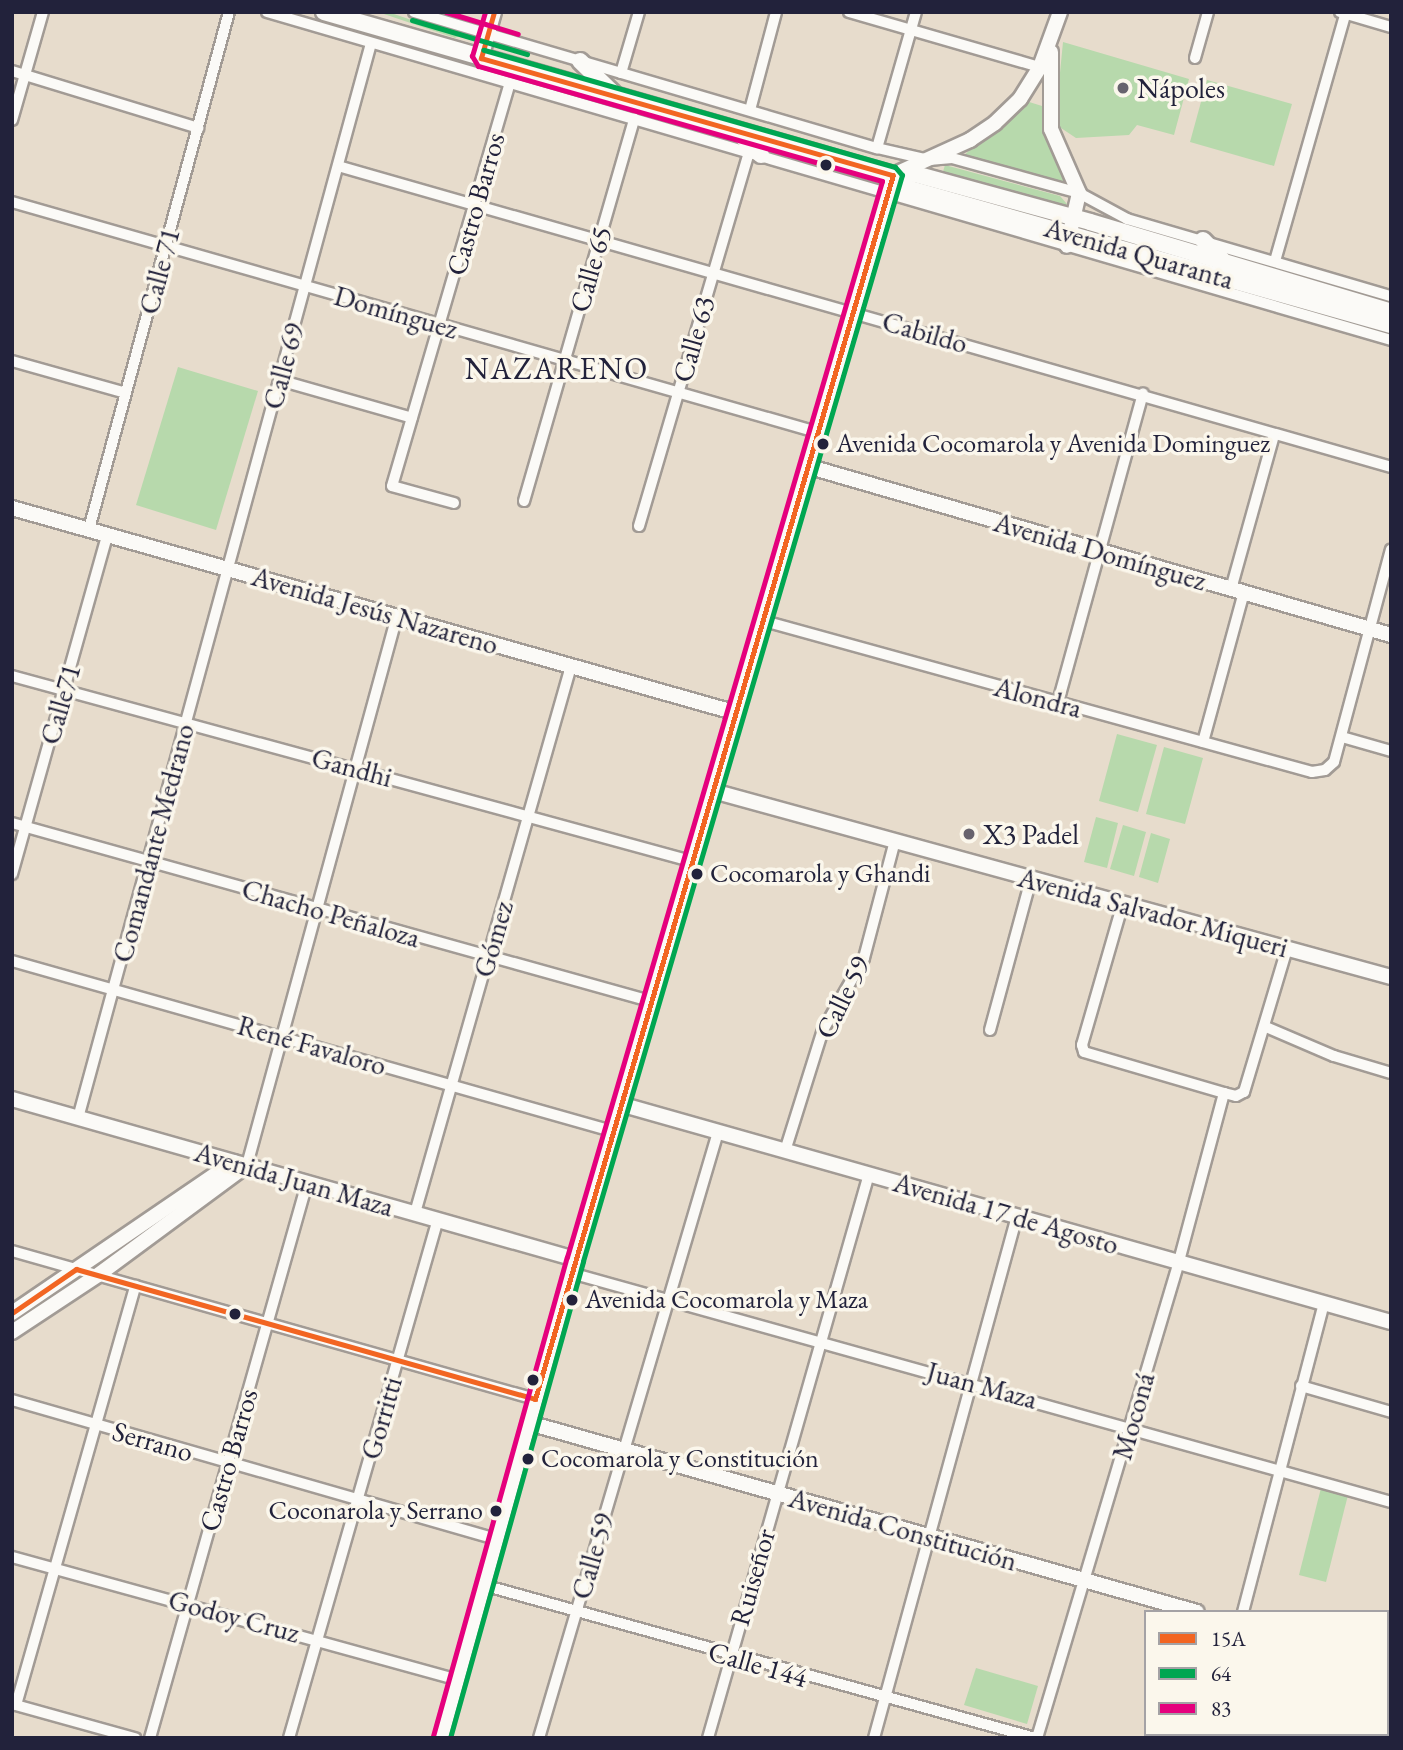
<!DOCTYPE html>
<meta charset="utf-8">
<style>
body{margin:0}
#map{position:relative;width:1403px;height:1750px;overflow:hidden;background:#e7dccc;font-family:"EB Garamond",serif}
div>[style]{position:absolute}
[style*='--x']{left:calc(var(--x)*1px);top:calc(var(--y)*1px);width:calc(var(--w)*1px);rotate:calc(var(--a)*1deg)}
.green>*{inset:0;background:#b7d9ac}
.roads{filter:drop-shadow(2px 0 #a29b95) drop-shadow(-2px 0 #a29b95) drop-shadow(0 2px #a29b95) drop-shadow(0 -2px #a29b95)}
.minor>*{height:10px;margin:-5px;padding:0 5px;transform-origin:5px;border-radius:5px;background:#fbfaf7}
.major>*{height:14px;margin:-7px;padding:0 7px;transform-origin:7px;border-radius:7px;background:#fbfaf7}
.highway>*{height:16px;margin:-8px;padding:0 8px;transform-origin:8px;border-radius:8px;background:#fbfaf7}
.bus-1>*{height:5px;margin:-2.5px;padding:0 2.5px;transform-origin:2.5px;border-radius:2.5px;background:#f26522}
.bus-2>*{height:5px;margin:-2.5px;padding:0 2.5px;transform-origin:2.5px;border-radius:2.5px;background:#00a651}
.bus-3>*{height:5px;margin:-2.5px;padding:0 2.5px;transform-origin:2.5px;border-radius:2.5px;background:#e5007d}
.dots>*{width:19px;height:19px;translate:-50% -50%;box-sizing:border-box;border:4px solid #fbf7ec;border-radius:50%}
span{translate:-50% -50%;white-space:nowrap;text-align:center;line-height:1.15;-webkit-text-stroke:7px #fbf7ec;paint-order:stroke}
.bus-label{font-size:26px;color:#22223b}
.left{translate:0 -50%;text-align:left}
.right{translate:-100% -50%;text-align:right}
.poi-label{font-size:28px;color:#22223b}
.street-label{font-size:28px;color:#22223b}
.neighbourhood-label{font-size:30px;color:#22223b;letter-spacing:2px}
.frame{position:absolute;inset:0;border:14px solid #22223b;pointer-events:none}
.legend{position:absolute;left:1144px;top:1610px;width:245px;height:126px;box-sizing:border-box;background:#fbf7ec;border:2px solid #a4a2a5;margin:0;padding:9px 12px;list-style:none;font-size:21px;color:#22223b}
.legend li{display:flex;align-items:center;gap:14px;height:35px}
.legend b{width:35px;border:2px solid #a4a2a5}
</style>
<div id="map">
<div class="green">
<i style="clip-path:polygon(378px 12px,388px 12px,459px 36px,455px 38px)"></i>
<i style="clip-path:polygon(1063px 42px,1189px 79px,1174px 135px,1137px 125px,1129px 135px,1076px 138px,1055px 124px)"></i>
<i style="clip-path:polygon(1207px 80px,1292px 104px,1274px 166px,1190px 142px)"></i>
<i style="clip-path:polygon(1026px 101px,1042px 106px,1049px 144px,1066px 184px,963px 156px)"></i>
<i style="clip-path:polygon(945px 165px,1060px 196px,1067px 204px,1064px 208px,942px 175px)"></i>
<i style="clip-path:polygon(178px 367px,258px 391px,216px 530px,136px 505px)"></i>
<i style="clip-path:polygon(1117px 734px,1157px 745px,1138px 812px,1099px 801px)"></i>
<i style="clip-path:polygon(1164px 747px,1203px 758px,1185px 824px,1146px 814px)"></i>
<i style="clip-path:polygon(1096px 817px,1118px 823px,1107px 868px,1084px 862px)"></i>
<i style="clip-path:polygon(1123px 825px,1146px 832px,1134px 876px,1110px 869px)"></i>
<i style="clip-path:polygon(1151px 833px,1170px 839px,1158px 883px,1139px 877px)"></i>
<i style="clip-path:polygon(1321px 1488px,1348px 1495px,1326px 1582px,1299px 1575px)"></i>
<i style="clip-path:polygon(976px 1668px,1038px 1686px,1027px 1724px,964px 1705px)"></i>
</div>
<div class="roads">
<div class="minor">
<i style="--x:267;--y:12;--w:1171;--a:16.27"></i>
<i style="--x:414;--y:12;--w:483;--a:16.4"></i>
<i style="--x:877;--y:148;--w:53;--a:13"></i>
<i style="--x:929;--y:160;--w:23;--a:-5"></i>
<i style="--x:952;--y:158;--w:132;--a:15.4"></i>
<i style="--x:1079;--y:193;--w:55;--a:28.4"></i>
<i style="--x:1127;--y:219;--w:275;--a:16.3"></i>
<i style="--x:849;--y:12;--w:199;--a:16.1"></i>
<i style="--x:1340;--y:12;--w:53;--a:16.4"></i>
<i style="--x:1195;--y:58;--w:48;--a:-74.2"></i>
<i style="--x:12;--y:71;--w:195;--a:17"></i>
<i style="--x:621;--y:73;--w:64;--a:-73.6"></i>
<i style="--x:750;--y:110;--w:101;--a:-75.1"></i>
<i style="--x:12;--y:120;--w:112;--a:-74"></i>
<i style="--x:877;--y:148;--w:141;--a:-74"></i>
<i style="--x:338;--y:166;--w:1095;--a:15.95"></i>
<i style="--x:12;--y:202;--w:840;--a:15.95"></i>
<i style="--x:1275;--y:261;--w:259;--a:-74.1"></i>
<i style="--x:12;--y:361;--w:118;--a:15.7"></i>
<i style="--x:279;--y:380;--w:138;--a:15.9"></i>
<i style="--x:524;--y:501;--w:398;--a:-73.9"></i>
<i style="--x:454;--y:503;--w:64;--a:-164.7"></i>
<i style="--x:392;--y:486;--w:420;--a:-73.7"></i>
<i style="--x:639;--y:526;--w:390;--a:-73.6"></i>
<i style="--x:89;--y:529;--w:536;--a:-74.85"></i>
<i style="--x:1231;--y:589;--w:160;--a:-74.4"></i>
<i style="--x:764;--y:621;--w:568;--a:15.41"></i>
<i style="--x:1312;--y:772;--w:13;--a:-9"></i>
<i style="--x:1325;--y:770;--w:12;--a:-42"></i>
<i style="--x:1334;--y:762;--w:220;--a:-75"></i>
<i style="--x:12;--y:676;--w:704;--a:15.24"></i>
<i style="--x:1058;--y:702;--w:320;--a:-74.6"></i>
<i style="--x:1342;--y:737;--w:51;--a:15.9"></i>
<i style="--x:1203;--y:742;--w:156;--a:-74.7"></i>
<i style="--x:12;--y:823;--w:662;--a:15.59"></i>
<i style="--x:12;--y:874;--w:352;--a:-74.3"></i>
<i style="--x:1123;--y:903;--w:148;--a:106.1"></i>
<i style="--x:1082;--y:1045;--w:7;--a:74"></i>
<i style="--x:1084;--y:1052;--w:146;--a:16.3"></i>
<i style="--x:1224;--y:1093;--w:12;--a:14"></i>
<i style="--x:1236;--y:1096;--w:9;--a:-27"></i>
<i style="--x:1244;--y:1092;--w:149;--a:-73.3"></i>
<i style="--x:12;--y:961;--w:624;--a:15.82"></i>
<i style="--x:1266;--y:1027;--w:74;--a:23.1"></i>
<i style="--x:1334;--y:1056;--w:59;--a:16.6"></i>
<i style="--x:990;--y:1030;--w:156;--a:-74.8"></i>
<i style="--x:78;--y:1118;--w:1114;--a:-74.75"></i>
<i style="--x:785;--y:1151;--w:127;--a:-72.6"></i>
<i style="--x:823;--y:1030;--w:83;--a:-60.3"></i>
<i style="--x:864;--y:958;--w:121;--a:-75.2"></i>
<i style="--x:247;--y:1165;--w:569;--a:-74.72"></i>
<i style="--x:415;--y:1213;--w:569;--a:-74.08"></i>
<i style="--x:12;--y:1251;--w:544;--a:15.8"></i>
<i style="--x:571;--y:1273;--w:851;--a:15.6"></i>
<i style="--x:1301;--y:1386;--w:94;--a:16.1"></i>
<i style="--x:12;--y:1400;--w:504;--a:16.02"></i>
<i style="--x:12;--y:1557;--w:460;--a:15.4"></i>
<i style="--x:483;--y:1585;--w:573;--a:15.49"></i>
<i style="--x:1243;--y:1612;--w:319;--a:-75.3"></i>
<i style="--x:1387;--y:1645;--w:14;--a:-73"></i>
<i style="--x:12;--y:1704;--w:128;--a:15.5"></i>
<i style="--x:16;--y:1705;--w:436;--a:-74.1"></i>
<i style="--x:150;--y:1738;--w:577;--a:-74.2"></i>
<i style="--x:289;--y:1738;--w:540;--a:-73.98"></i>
<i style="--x:539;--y:1738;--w:632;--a:-73.54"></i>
<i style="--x:708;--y:1738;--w:587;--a:-74.07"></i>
<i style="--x:874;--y:1738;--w:541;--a:-74.68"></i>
<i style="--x:1037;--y:1738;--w:498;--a:-73.4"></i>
<i style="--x:1179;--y:1261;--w:174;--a:-75"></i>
<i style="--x:1207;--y:1738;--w:4;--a:-76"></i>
<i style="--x:1327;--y:1738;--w:4;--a:-76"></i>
</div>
<div class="major">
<i style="--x:1051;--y:52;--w:77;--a:90"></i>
<i style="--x:1051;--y:129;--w:70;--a:66.4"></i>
<i style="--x:1079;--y:193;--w:54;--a:102.8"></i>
<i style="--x:481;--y:58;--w:48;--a:-74.2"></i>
<i style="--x:810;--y:467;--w:605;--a:16.13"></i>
<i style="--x:12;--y:508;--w:753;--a:15.79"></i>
<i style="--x:713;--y:791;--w:703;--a:15.34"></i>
<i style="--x:12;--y:1099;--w:585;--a:15.86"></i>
<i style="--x:620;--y:1104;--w:801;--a:15.79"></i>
<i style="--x:12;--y:1313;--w:268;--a:-34.3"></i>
<i style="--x:12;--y:1332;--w:103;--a:-33.5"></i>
<i style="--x:98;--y:1275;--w:185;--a:-36.4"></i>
<i style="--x:529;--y:1423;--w:694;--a:15.8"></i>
<i style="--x:1387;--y:1666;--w:4;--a:14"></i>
<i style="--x:441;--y:1738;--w:497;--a:-74.4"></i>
<i style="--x:575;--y:1259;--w:1130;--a:-73.65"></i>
<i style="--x:893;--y:175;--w:85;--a:-24.4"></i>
<i style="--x:970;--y:140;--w:30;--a:-34"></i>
<i style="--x:995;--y:123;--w:35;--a:-44"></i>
<i style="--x:1020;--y:99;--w:38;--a:-58"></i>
<i style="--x:1040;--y:67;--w:59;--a:-70"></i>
</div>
<div class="highway">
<i style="--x:324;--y:12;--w:551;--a:16"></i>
<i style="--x:854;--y:164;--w:41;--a:15.8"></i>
<i style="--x:893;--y:175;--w:22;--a:-3"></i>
<i style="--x:915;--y:174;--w:181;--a:15.3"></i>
<i style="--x:1090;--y:222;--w:314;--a:16.6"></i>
<i style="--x:580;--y:61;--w:46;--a:44.1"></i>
<i style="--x:737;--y:131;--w:34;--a:45"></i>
<i style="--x:893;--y:175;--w:16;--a:50"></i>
<i style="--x:903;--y:187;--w:507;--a:15.79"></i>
<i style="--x:1203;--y:240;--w:29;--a:46"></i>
</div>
</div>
<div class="bus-1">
<i style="--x:494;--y:12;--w:48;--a:105.8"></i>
<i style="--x:481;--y:58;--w:428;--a:15.9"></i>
<i style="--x:12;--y:1313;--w:78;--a:-34.5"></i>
<i style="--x:76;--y:1269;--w:477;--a:15.8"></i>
<i style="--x:535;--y:1399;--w:1275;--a:-73.7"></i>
</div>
<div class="bus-2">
<i style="--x:412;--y:20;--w:120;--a:16.5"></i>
<i style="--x:450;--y:1738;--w:495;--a:-74.4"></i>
<i style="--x:583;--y:1261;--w:1132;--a:-73.63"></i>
<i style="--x:902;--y:175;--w:11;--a:-131"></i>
<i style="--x:895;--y:167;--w:428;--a:-164.1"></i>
</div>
<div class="bus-3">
<i style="--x:446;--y:12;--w:75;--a:17"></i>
<i style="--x:433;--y:1736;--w:497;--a:-74.4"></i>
<i style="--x:567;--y:1257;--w:1121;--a:-73.68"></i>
<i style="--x:882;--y:181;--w:420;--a:-164.1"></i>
<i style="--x:478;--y:66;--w:12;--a:-121"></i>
<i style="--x:472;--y:56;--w:46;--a:-73.5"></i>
</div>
<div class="dots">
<i style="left:1123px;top:88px;background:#67636e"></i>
<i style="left:826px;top:165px;background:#22223b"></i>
<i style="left:823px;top:444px;background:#22223b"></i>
<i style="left:969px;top:834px;background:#67636e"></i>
<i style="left:697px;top:874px;background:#22223b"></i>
<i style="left:572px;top:1300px;background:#22223b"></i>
<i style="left:235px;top:1314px;background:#22223b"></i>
<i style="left:533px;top:1380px;background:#22223b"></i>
<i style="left:528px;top:1459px;background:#22223b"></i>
<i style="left:496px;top:1511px;background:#22223b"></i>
</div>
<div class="bus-label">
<span class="left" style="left:836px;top:444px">Avenida Cocomarola y Avenida Dominguez</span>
<span class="left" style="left:710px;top:874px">Cocomarola y Ghandi</span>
<span class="left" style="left:585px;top:1300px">Avenida Cocomarola y Maza</span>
<span class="left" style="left:541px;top:1459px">Cocomarola y Constitución</span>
<span class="right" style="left:483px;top:1511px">Coconarola y Serrano</span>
</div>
<div class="poi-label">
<span class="left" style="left:1137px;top:88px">Nápoles</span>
<span class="left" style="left:983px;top:834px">X3 Padel</span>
</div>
<div class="street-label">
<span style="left:475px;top:204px;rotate:-74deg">Castro Barros</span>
<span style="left:1139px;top:253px;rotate:16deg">Avenida Quaranta</span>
<span style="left:590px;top:269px;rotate:-74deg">Calle 65</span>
<span style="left:159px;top:271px;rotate:-75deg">Calle 71</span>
<span style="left:396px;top:312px;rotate:16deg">Domínguez</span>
<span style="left:925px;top:332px;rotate:16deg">Cabildo</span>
<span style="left:693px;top:339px;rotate:-74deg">Calle 63</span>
<span style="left:283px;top:366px;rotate:-75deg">Calle 69</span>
<span style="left:1100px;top:551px;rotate:16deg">Avenida Domínguez</span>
<span style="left:375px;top:610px;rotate:16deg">Avenida Jesús Nazareno</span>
<span style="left:1038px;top:697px;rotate:15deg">Alondra</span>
<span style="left:60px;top:704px;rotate:-74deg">Calle71</span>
<span style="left:352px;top:767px;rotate:15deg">Gandhi</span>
<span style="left:153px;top:843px;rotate:-75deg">Comandante Medrano</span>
<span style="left:1153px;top:912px;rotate:15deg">Avenida Salvador Miqueri</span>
<span style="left:331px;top:913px;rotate:16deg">Chacho Peñaloza</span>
<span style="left:493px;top:939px;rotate:-74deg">Gómez</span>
<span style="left:842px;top:997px;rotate:-64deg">Calle 59</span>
<span style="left:312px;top:1045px;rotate:16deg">René Favaloro</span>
<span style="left:294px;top:1179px;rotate:16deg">Avenida Juan Maza</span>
<span style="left:1006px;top:1213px;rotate:16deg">Avenida 17 de Agosto</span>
<span style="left:982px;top:1385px;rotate:15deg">Juan Maza</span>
<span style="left:1133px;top:1416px;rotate:-74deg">Moconá</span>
<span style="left:381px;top:1418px;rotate:-74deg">Gorritti</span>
<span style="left:153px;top:1441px;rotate:16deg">Serrano</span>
<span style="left:228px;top:1460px;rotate:-74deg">Castro Barros</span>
<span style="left:903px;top:1529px;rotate:16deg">Avenida Constitución</span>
<span style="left:592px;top:1556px;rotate:-74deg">Calle 59</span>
<span style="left:752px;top:1577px;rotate:-74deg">Ruiseñor</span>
<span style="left:234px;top:1616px;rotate:15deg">Godoy Cruz</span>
<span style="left:758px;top:1664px;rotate:16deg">Calle 144</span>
</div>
<div class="neighbourhood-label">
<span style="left:557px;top:369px">NAZARENO</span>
</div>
<div class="frame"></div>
<ul class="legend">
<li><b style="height:9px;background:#f26522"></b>15A</li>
<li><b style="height:9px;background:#00a651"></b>64</li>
<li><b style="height:9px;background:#e5007d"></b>83</li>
</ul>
</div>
